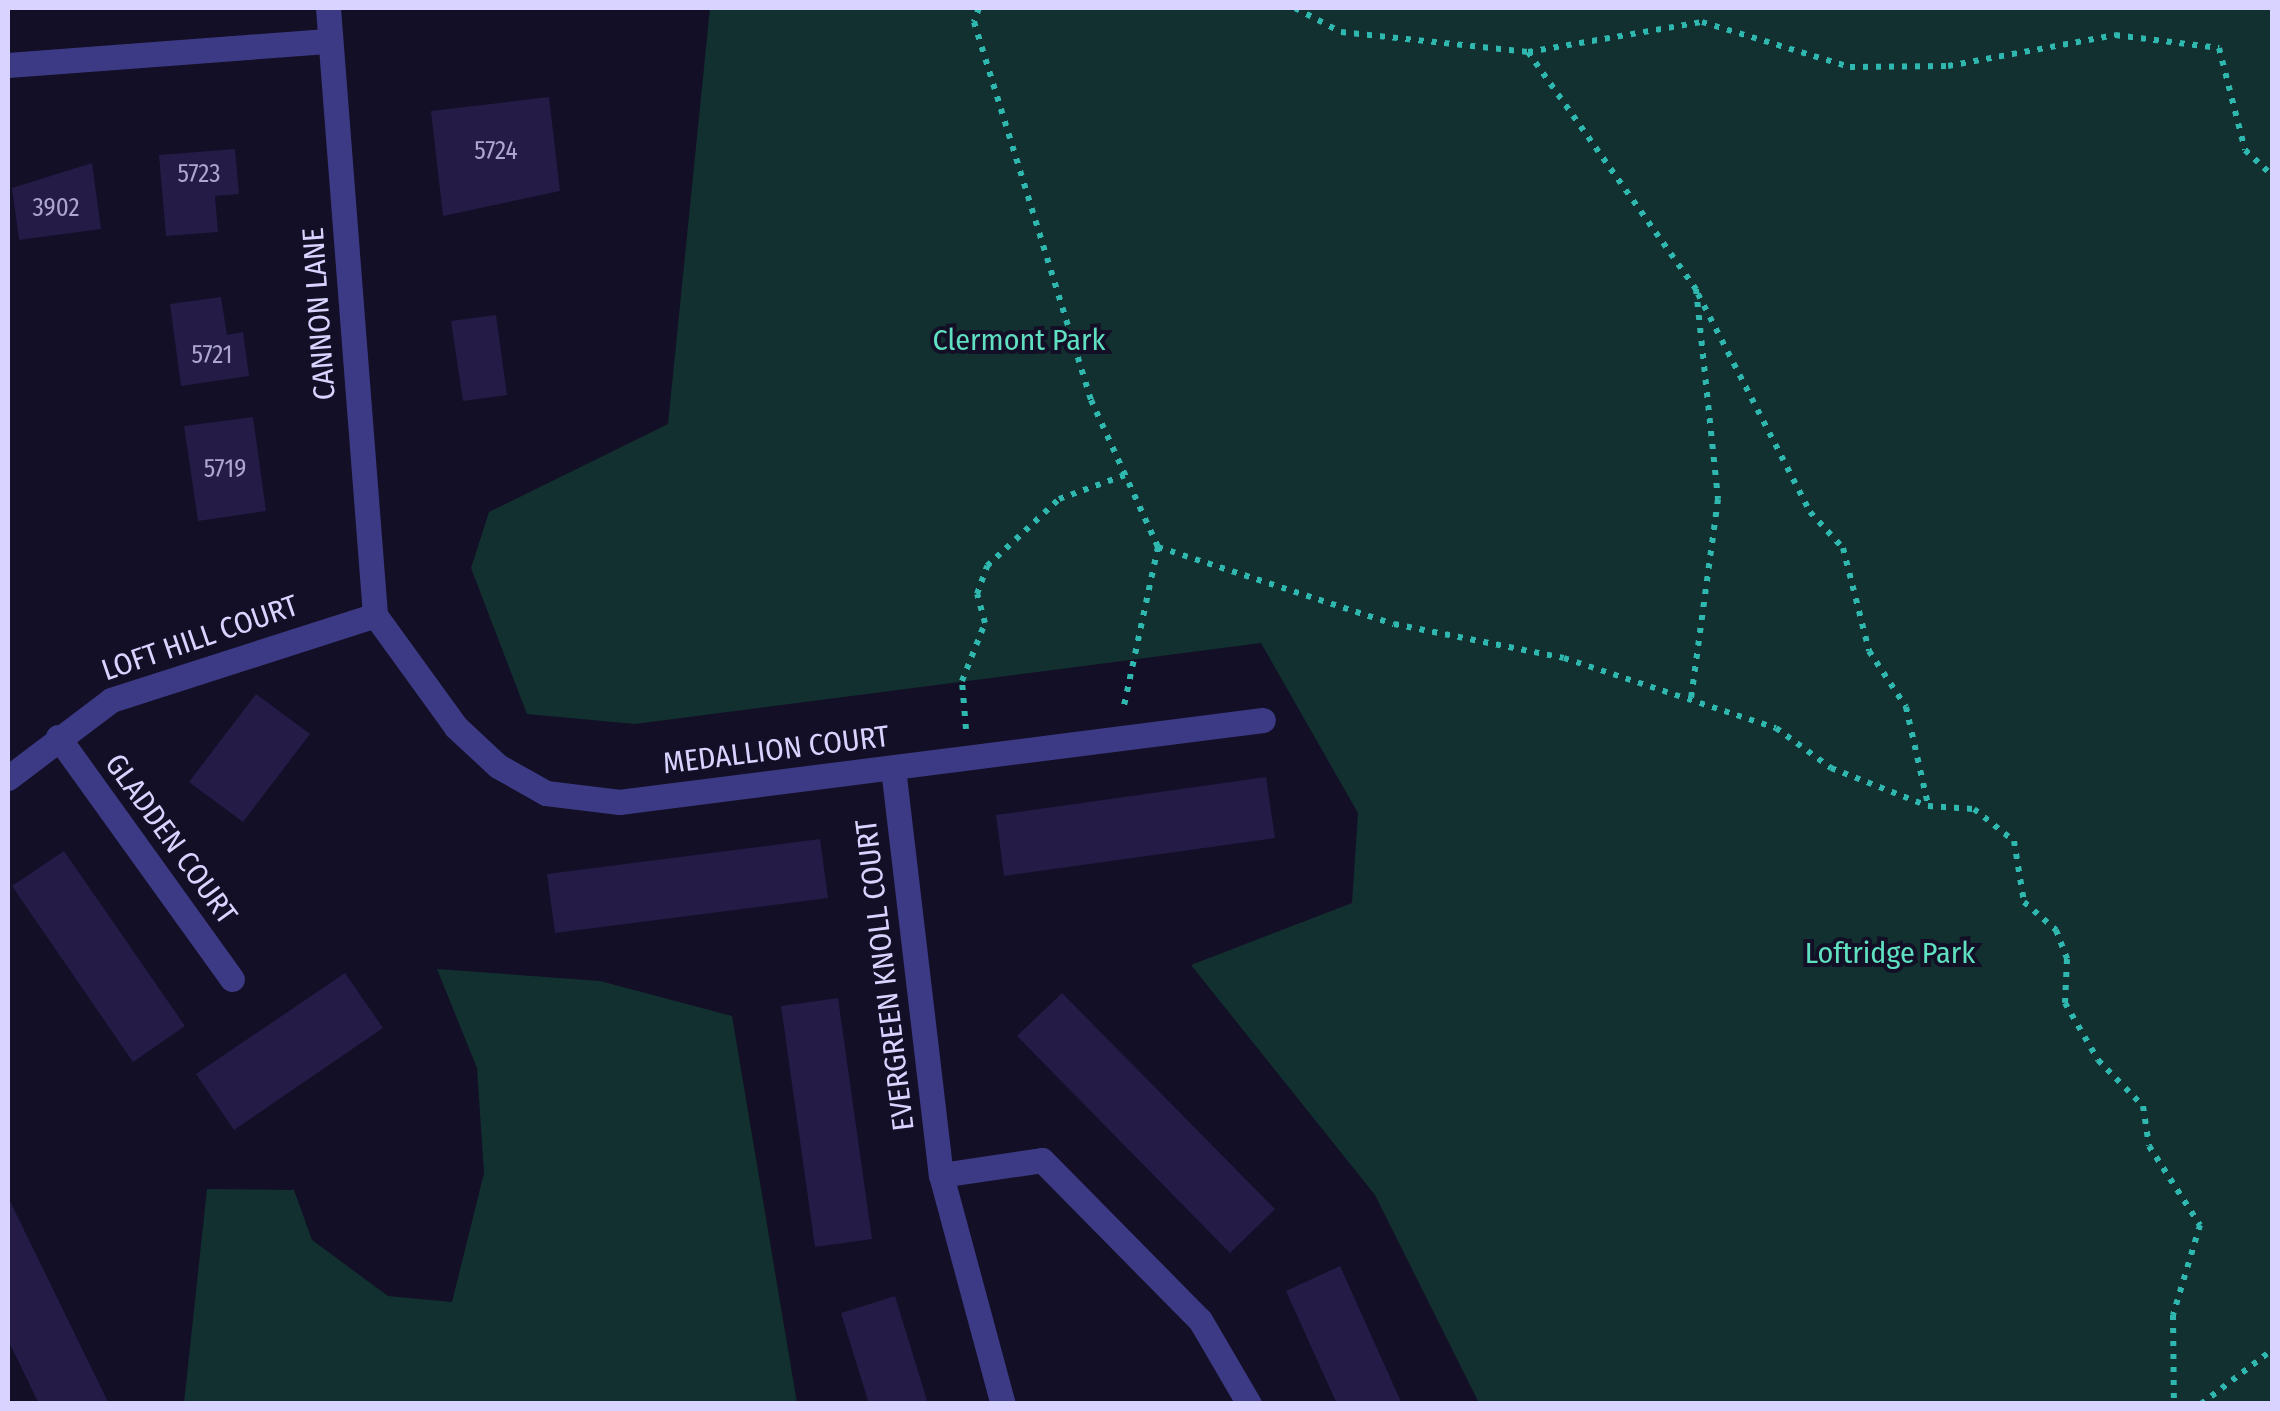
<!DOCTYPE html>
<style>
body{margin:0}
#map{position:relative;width:2280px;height:1411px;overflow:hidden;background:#130f26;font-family:"Fira Sans Condensed",sans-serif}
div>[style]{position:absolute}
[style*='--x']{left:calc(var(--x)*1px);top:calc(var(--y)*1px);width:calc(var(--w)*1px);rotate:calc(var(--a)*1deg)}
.green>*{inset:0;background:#12302f}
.building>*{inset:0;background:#241b47}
.path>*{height:6px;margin-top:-3px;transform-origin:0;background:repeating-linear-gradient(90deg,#2fb8b0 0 5px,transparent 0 13px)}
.minor>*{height:25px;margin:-12.5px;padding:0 12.5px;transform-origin:12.5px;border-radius:12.5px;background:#3d3a85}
span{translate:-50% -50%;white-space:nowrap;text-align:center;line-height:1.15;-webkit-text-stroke:8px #130f26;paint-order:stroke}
.number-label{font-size:25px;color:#aca6d1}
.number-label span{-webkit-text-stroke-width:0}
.street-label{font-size:30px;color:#d9d4ff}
.park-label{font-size:30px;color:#5fe0c0}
.frame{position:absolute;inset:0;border:10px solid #d9d4ff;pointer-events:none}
</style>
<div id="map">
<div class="green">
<i style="clip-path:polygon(710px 8px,2272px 8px,2272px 1403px,1479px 1403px,1375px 1195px,1191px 965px,1352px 903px,1358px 813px,1261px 643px,635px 724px,527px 714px,471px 568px,489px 512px,668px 424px)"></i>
<i style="clip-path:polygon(437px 969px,600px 981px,732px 1016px,797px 1403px,184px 1403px,207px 1189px,294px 1190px,312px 1240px,388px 1296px,452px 1302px,484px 1173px,477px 1068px)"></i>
</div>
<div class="building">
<i style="clip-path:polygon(549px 97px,560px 191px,443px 216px,431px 111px)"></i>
<i style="clip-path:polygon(235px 149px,239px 194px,215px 196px,218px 232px,166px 236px,159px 155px)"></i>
<i style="clip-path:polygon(92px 163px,101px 229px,19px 240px,12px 188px)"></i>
<i style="clip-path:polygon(221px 297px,227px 335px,243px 332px,249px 376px,181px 386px,170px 304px)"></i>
<i style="clip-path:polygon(496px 315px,507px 395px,463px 401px,451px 321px)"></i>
<i style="clip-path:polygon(253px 417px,266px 511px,198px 521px,184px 426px)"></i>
<i style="clip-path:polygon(256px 694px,310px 734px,243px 822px,189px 782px)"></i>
<i style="clip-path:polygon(1266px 777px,1275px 838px,1004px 876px,996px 815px)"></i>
<i style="clip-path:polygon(820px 839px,828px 898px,555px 933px,547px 874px)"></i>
<i style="clip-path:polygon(64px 851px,185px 1026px,133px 1062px,12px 886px)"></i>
<i style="clip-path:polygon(345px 973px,383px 1028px,234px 1130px,196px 1074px)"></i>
<i style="clip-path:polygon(1062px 993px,1275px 1209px,1230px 1253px,1017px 1036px)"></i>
<i style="clip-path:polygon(838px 998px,872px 1239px,815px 1247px,781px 1006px)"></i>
<i style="clip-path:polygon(8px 1197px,109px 1404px,39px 1404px,8px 1340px)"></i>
<i style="clip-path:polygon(1340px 1266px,1402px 1404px,1337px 1404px,1286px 1291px)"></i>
<i style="clip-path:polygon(895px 1296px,928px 1404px,869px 1404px,841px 1313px)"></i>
</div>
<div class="path">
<i style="--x:979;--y:8;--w:15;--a:110"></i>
<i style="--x:974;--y:22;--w:396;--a:72.8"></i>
<i style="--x:1091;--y:400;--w:162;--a:65.5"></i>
<i style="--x:1158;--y:547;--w:167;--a:102.1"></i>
<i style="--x:1295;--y:8;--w:52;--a:27.6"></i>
<i style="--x:1341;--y:32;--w:188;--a:6.1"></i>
<i style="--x:1528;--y:52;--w:291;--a:54.7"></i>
<i style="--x:1696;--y:289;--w:211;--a:84"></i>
<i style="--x:1718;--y:499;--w:202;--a:97.7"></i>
<i style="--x:1528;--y:52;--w:177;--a:-9.8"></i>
<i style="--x:1702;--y:22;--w:155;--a:16.9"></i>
<i style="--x:1850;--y:67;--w:98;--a:-0.6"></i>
<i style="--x:1948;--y:66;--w:170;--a:-10.5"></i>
<i style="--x:2115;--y:35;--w:105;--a:7.1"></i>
<i style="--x:2219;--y:48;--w:105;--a:75.7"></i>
<i style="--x:2245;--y:150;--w:37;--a:43"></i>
<i style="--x:1698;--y:294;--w:245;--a:62.8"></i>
<i style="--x:1810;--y:512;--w:49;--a:47.5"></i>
<i style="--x:1843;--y:548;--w:106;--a:75.8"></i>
<i style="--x:1869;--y:651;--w:67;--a:56.5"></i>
<i style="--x:1906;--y:707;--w:100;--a:77.3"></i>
<i style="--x:1158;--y:547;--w:248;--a:18.1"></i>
<i style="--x:1394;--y:624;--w:173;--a:11.3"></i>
<i style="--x:1564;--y:658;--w:223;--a:18.3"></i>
<i style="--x:1776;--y:728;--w:68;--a:36"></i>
<i style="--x:1831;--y:768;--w:104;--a:21.4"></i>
<i style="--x:1928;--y:806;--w:46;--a:3.7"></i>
<i style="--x:1974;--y:809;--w:51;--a:38.7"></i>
<i style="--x:2014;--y:841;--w:62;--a:80.7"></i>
<i style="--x:2024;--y:902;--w:43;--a:41.2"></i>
<i style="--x:2056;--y:930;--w:31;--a:69"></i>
<i style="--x:2067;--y:959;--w:44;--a:92.6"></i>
<i style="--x:2065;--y:1003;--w:66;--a:59.9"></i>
<i style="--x:2098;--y:1060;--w:64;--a:45.6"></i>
<i style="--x:2143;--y:1106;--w:40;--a:81.5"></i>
<i style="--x:2149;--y:1146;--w:94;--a:57.2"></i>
<i style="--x:2200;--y:1225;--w:94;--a:106.7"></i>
<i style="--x:2173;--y:1315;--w:89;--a:89.4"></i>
<i style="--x:966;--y:729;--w:48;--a:-94.8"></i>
<i style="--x:962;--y:681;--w:62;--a:-68.4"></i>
<i style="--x:985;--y:623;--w:30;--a:-105"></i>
<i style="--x:977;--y:594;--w:30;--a:-70"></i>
<i style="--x:987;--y:566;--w:98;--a:-42.9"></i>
<i style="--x:1059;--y:499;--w:70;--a:-20"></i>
<i style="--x:2201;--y:1404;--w:89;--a:-37.3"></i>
</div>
<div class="minor">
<i style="--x:328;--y:8;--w:609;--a:85.57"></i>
<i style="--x:375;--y:615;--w:138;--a:54.1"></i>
<i style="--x:456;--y:727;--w:57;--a:42.9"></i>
<i style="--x:498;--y:766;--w:55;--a:29.4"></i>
<i style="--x:546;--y:793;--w:74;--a:7"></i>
<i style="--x:619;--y:802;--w:649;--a:-7.26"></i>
<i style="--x:8;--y:65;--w:323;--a:-4.3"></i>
<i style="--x:58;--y:737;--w:298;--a:54.3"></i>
<i style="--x:893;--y:768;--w:410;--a:83.3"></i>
<i style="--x:941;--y:1175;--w:237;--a:74.9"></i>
<i style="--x:8;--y:778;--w:129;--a:-37.1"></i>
<i style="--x:111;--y:700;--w:277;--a:-17.8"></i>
<i style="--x:941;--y:1175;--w:102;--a:-8.4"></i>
<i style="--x:1042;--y:1160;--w:225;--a:45.4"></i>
<i style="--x:1200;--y:1320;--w:97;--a:59.7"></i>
</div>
<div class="number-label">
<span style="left:496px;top:151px">5724</span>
<span style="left:199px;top:174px">5723</span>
<span style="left:56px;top:208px">3902</span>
<span style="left:212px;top:355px">5721</span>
<span style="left:225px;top:469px">5719</span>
</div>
<div class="street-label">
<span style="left:319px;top:314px;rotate:-94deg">CANNON LANE</span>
<span style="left:200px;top:638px;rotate:-19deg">LOFT HILL COURT</span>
<span style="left:776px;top:750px;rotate:-7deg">MEDALLION COURT</span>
<span style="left:171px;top:839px;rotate:54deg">GLADDEN COURT</span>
<span style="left:885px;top:975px;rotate:-97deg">EVERGREEN KNOLL COURT</span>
</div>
<div class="park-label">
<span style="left:1019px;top:340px">Clermont Park</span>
<span style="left:1890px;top:953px">Loftridge Park</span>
</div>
<div class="frame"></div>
</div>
